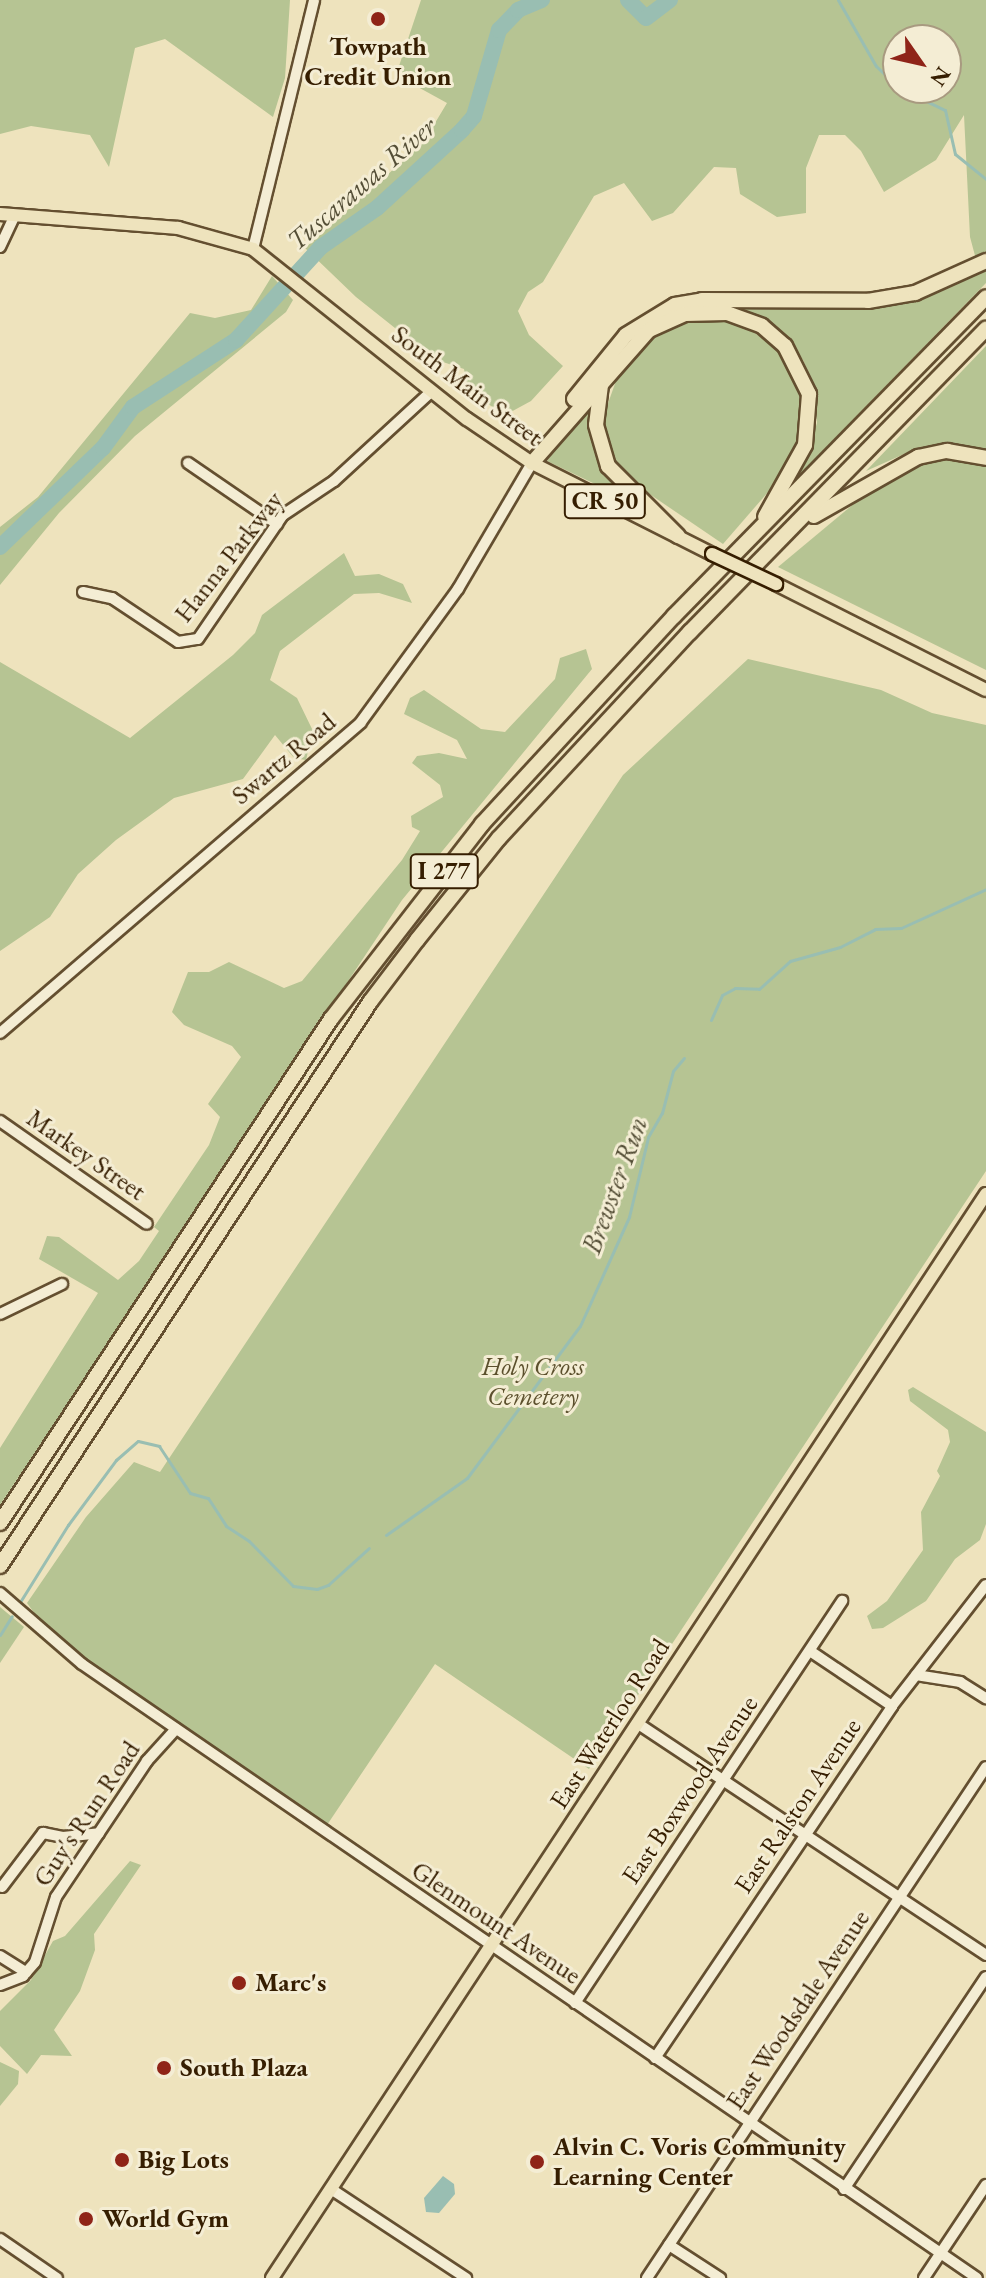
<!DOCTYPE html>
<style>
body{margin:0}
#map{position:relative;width:986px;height:2278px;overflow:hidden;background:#eee3bd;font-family:"EB Garamond",serif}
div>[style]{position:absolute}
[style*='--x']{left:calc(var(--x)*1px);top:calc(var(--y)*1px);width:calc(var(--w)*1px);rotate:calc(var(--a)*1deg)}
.green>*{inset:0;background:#b6c493}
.water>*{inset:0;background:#99beb2}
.stream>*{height:3px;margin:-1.5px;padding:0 1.5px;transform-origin:1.5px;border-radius:1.5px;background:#99beb2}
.river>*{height:16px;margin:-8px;padding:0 8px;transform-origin:8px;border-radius:8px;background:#99beb2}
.roads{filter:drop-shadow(2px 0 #644f30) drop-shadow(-2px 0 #644f30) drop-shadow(0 2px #644f30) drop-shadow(0 -2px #644f30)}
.minor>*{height:10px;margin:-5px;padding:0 5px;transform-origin:5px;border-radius:5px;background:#f4edd4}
.major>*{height:12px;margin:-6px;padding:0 6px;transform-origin:6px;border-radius:6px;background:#eee3bd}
.highway>*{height:14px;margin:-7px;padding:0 7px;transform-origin:7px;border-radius:7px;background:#eee3bd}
.bridges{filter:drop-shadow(2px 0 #361e01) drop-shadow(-2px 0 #361e01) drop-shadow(0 2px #361e01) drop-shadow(0 -2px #361e01)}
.major-bridge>*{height:12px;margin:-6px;padding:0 6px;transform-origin:6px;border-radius:6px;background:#eee3bd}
.dots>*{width:22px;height:22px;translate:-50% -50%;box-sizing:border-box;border:4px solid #f4edd4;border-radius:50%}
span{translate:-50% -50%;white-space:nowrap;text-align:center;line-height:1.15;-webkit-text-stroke:6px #f4edd4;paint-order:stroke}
.shield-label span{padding:2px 6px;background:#f4edd4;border:2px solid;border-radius:6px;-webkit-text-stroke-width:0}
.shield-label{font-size:24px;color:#361e01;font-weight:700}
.poi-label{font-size:26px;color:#361e01;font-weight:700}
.left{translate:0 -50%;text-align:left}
.street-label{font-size:26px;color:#361e01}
.park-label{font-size:26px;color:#5c502d;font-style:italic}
.water-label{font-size:28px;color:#544e36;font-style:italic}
.north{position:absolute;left:882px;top:24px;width:80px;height:80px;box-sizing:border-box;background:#f4edd4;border:2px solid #a89a80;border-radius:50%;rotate:124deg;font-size:22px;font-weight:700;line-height:32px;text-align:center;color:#361e01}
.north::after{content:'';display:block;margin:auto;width:28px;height:36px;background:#8f2418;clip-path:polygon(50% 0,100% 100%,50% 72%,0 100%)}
</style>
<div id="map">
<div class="green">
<i style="clip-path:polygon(0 0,290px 0,285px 78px,273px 117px,165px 39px,135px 48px,109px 167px,90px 135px,31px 126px,0 134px)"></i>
<i style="clip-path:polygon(evenodd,421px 0,986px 0,986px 257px,977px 263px,970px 237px,964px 115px,936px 160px,884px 192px,861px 151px,845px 135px,819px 135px,806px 168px,806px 213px,777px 217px,740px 194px,736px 168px,714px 167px,673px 213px,652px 221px,624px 183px,594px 196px,543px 282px,528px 292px,518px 311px,529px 335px,563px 366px,531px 401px,505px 415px,468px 391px,464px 369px,434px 359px,356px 297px,305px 248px,423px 143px,447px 103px,396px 75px,421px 0,898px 40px,946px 40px,946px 88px,898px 88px,898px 40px)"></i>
<i style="clip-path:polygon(986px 267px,986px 283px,800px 474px,817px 423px,813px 384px,803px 360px,779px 329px,732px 305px,865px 309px,911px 300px)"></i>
<i style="clip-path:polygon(272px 276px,293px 300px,286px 312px,135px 436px,59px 513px,0 585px,0 527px,38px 497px,190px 313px,215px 318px,251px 310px)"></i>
<i style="clip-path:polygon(710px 317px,748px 328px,785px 355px,804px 394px,805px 431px,788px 469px,723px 544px,626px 478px,609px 457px,601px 423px,622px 364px,642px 342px,676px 323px)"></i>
<i style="clip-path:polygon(986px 346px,986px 450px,920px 447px,866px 471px)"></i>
<i style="clip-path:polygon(593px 393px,597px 454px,620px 496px,547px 461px)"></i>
<i style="clip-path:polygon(939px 458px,986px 464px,986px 670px,778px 567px,880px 482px)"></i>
<i style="clip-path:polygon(344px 553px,355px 576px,379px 574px,403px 584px,412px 603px,379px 593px,354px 594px,280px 651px,270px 680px,297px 698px,313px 731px,306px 760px,294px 758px,275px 735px,243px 779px,174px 798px,116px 840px,78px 874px,50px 917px,0 951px,0 662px,130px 738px,233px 655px,255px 633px,262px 615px)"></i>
<i style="clip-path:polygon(586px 649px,592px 669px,402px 900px,0 1505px,0 1448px,98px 1293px,39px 1259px,47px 1236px,59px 1237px,118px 1280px,139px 1261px,159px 1231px,154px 1227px,209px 1145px,220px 1117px,208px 1104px,241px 1057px,232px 1046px,184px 1025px,172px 1012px,188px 972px,209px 972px,229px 962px,284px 988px,302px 981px,402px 860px,420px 831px,412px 827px,411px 816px,443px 797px,440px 785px,412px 763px,417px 756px,439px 753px,467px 759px,457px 740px,404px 714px,410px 698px,424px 690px,481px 729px,505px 732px,555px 679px,560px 658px)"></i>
<i style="clip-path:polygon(748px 659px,881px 690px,932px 713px,986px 725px,986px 1171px,589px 1769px,435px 1664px,327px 1825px,86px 1660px,43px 1625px,27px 1603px,86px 1517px,134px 1462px,160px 1472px,623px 775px)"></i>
<i style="clip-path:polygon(913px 1387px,986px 1432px,986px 1524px,980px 1540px,955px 1559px,926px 1601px,883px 1628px,872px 1629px,867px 1616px,887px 1601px,923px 1550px,921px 1512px,940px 1476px,937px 1471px,950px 1442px,948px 1430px,910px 1401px,908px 1390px)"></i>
<i style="clip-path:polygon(0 1607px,24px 1627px,0 1663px)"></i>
<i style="clip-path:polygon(130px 1861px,141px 1865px,94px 1934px,95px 1950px,80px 1991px,54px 2030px,72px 2056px,41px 2055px,27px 2074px,0 2046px,0 2011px,31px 1980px,53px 1941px,65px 1936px)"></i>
<i style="clip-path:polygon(0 2062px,19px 2071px,18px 2084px,0 2106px)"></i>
</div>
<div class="water">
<i style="clip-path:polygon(443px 2176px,454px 2184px,455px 2194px,439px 2213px,426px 2212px,424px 2198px)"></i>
</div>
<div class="stream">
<i style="--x:838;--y:0;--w:76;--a:60.1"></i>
<i style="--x:876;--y:66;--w:30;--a:44"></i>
<i style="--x:899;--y:88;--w:51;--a:25.6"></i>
<i style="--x:945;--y:110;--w:45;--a:77.2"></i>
<i style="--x:955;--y:154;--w:40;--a:39"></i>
<i style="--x:711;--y:1020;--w:27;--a:-66"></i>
<i style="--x:722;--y:995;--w:15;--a:-28"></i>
<i style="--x:735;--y:988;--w:24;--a:2"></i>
<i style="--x:759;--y:989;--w:42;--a:-42.1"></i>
<i style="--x:790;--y:961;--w:52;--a:-15.6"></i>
<i style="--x:840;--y:947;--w:39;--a:-27"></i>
<i style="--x:875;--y:929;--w:26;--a:-2"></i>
<i style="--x:901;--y:928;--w:94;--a:-24.6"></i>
<i style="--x:386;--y:1535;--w:99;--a:-35.1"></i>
<i style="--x:467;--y:1478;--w:189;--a:-53.4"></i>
<i style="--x:580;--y:1326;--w:120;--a:-65.8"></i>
<i style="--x:629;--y:1217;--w:82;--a:-76.6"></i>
<i style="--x:648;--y:1137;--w:28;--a:-60"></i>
<i style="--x:662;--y:1113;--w:43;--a:-75.3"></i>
<i style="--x:673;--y:1071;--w:17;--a:-50"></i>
<i style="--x:20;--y:1602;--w:91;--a:-58.1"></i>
<i style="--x:68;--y:1525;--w:81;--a:-53.6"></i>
<i style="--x:116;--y:1460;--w:29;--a:-41"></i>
<i style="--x:138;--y:1441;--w:22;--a:13"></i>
<i style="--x:159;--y:1446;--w:56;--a:56.6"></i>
<i style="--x:190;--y:1493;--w:19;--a:16"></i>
<i style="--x:208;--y:1498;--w:33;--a:57"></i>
<i style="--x:226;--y:1526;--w:27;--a:33"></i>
<i style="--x:249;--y:1541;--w:63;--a:45.6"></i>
<i style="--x:293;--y:1586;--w:24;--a:7"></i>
<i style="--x:317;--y:1589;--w:12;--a:-20"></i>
<i style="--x:328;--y:1585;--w:55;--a:-42.1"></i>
<i style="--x:0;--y:1635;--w:22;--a:-58"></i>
</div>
<div class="river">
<i style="--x:628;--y:0;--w:25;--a:45"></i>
<i style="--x:646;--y:18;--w:30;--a:-37"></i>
<i style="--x:0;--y:547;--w:143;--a:-43.9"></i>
<i style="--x:103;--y:448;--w:51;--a:-53.8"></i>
<i style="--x:133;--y:407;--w:123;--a:-33"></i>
<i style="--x:236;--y:340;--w:126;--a:-47.6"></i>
<i style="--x:321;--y:247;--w:68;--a:-34.9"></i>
<i style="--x:377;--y:208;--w:115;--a:-42.5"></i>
<i style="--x:462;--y:130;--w:18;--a:-49"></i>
<i style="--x:474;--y:116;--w:90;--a:-73.8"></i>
<i style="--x:499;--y:30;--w:28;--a:-46"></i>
<i style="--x:518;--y:10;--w:26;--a:-23"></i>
</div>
<div class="roads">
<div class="minor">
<i style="--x:0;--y:247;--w:35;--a:-65"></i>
<i style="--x:253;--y:249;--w:256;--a:-76.2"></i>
<i style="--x:188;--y:463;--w:108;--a:34.4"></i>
<i style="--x:83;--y:592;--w:30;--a:12"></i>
<i style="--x:112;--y:598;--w:79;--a:33.7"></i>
<i style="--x:178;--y:642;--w:20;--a:-9"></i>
<i style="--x:198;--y:639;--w:150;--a:-55.6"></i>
<i style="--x:283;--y:515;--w:61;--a:-33.7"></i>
<i style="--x:334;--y:481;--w:133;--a:-42.6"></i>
<i style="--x:0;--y:1033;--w:476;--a:-40.7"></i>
<i style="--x:361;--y:722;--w:165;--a:-53.9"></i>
<i style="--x:458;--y:589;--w:146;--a:-59.6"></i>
<i style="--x:0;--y:1121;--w:179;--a:35"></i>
<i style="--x:0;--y:1314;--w:69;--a:-25.8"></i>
<i style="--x:0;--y:1593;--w:108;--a:40.9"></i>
<i style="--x:82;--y:1664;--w:1085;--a:34.45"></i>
<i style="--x:810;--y:1651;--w:99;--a:33.9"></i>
<i style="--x:916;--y:1675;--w:45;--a:9"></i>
<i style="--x:960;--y:1682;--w:31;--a:32"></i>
<i style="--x:637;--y:1723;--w:419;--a:33.6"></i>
<i style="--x:2;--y:1887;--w:68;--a:-52.8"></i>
<i style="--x:43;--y:1833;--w:20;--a:11"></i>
<i style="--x:63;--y:1837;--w:36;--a:-6"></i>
<i style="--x:0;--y:1956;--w:31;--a:32"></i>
<i style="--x:0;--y:1985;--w:25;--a:-21"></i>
<i style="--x:23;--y:1976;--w:18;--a:-49"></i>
<i style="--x:35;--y:1962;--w:68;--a:-72.1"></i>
<i style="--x:56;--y:1897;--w:164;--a:-56.2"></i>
<i style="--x:147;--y:1761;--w:43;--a:-47.8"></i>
<i style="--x:575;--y:2003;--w:483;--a:-56.4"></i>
<i style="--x:655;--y:2058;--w:424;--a:-56"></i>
<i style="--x:892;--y:1706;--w:153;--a:-52.2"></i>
<i style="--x:331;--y:2189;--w:162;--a:33.4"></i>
<i style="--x:844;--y:2189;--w:255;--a:-56.2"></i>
<i style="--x:0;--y:2239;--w:69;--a:34.4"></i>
<i style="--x:669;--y:2245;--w:61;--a:32.9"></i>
<i style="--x:647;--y:2278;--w:613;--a:-56.44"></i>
<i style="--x:924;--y:2278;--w:112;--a:-56.3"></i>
</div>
<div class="major">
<i style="--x:0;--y:214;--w:179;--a:4.5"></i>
<i style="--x:178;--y:228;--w:78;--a:15.6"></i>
<i style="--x:253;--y:249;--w:273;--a:38.5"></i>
<i style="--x:467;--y:419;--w:78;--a:34.1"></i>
<i style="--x:532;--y:463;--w:202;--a:26.8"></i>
<i style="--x:776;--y:584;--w:235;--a:26.8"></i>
<i style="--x:272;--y:2278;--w:1298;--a:-56.63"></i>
</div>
<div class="highway">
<i style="--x:601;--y:385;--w:40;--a:97.1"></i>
<i style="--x:596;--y:425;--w:43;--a:73.7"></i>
<i style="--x:608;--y:466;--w:99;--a:45"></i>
<i style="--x:574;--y:399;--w:82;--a:-50.9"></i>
<i style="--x:626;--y:335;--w:57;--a:-31.5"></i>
<i style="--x:675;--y:305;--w:27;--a:-10"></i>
<i style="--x:702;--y:300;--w:166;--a:0.3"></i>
<i style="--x:868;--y:301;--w:48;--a:-9.7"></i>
<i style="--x:915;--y:293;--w:78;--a:-24.3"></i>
<i style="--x:532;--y:463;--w:177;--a:-48.7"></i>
<i style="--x:649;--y:330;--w:39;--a:-24"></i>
<i style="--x:685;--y:314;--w:42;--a:-1.4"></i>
<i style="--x:727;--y:313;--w:37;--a:20"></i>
<i style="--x:762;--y:326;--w:30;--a:41"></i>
<i style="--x:785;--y:346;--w:54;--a:63.4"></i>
<i style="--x:809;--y:394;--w:51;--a:94.5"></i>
<i style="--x:805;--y:445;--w:82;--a:119.1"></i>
<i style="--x:814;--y:516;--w:120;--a:-29.6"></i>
<i style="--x:918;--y:457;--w:30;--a:-12"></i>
<i style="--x:947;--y:451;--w:40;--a:10"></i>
<i style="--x:0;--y:1523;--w:603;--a:-56.71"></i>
<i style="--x:331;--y:1019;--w:247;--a:-52.2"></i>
<i style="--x:482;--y:824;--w:283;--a:-47.3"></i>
<i style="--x:674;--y:616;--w:446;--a:-45.6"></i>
<i style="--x:0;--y:1566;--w:675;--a:-56.73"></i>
<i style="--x:370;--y:1002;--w:78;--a:-52.8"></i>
<i style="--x:417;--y:940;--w:131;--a:-51.2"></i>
<i style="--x:499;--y:838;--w:281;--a:-47.2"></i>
<i style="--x:690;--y:632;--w:424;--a:-45.7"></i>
</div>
</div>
<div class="bridges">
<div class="major-bridge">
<i style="--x:712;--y:554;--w:71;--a:25.1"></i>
</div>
</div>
<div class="dots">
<i style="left:378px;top:19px;background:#8f2418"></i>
<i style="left:239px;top:1983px;background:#8f2418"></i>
<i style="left:164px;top:2068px;background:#8f2418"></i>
<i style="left:122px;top:2160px;background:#8f2418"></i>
<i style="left:537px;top:2162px;background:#8f2418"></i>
<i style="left:86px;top:2219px;background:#8f2418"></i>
</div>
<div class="shield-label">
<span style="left:605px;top:501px">CR 50</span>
<span style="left:444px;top:871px">I 277</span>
</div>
<div class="poi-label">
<span style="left:378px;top:62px">Towpath<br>Credit Union</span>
<span class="left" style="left:255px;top:1983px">Marc's</span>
<span class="left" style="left:180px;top:2068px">South Plaza</span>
<span class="left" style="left:553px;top:2162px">Alvin C. Voris Community<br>Learning Center</span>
<span class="left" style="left:138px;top:2160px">Big Lots</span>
<span class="left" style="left:102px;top:2219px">World Gym</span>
</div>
<div class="street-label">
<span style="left:467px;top:386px;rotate:37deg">South Main Street</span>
<span style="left:229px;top:557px;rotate:-52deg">Hanna Parkway</span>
<span style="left:284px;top:759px;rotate:-40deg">Swartz Road</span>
<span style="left:86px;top:1155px;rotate:35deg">Markey Street</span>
<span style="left:610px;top:1724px;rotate:-57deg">East Waterloo Road</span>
<span style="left:690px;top:1790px;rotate:-56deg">East Boxwood Avenue</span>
<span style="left:798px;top:1806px;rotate:-56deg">East Ralston Avenue</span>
<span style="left:87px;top:1814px;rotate:-56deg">Guy's Run Road</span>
<span style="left:496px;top:1923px;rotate:34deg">Glenmount Avenue</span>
<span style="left:798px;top:2010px;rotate:-56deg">East Woodsdale Avenue</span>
</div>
<div class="park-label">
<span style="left:533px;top:1382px">Holy Cross<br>Cemetery</span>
</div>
<div class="water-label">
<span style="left:361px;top:183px;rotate:-41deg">Tuscarawas River</span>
<span style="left:614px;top:1185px;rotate:-70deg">Brewster Run</span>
</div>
<div class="north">N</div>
</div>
